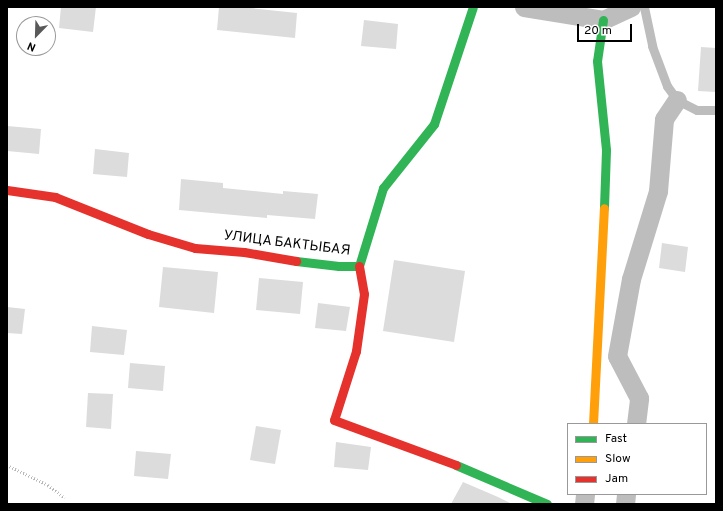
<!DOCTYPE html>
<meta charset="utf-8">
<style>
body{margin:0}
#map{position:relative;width:723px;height:511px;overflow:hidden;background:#fff;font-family:Overpass,sans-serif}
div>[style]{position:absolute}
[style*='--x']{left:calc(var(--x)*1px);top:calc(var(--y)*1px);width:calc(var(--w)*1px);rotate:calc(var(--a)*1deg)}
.building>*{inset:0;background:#dcdcdc}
.path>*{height:2.5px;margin-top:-1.25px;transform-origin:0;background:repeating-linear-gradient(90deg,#b8b8b8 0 1px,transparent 0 3px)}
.lane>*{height:9px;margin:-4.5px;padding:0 4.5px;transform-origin:4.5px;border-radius:4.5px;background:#bdbdbd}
.street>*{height:19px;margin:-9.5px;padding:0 9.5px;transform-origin:9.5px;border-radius:9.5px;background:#bdbdbd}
.fast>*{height:9px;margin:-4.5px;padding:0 4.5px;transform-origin:4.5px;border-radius:4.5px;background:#30b455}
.slow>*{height:9px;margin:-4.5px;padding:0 4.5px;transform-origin:4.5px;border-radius:4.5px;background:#ff9f0a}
.jam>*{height:9px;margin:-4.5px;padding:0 4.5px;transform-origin:4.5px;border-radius:4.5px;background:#e5322d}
span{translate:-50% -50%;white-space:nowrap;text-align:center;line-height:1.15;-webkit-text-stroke:3px #fff;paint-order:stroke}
.street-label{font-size:14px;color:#000}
.frame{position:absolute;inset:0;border:8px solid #000;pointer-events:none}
.legend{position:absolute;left:567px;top:423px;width:140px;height:72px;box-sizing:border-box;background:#fff;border:1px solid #999;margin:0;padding:5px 7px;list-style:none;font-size:12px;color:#000}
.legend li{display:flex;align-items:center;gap:8px;height:20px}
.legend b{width:20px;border:1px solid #999}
.north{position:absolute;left:16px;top:16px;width:40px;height:40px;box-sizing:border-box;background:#fff;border:1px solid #999;border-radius:50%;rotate:203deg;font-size:11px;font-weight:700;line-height:16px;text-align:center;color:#000}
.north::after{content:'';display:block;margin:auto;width:14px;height:18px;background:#595959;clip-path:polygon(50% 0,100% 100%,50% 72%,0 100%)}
.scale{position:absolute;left:577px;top:24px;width:55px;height:18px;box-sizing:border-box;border:2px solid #000;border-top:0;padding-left:5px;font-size:12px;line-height:14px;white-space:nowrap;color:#000;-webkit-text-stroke:3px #fff;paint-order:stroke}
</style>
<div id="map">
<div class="building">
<i style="clip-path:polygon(61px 7px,96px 7px,93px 32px,59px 28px)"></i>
<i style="clip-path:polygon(219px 7px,241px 7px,297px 13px,295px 38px,217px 30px)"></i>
<i style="clip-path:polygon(364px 20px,398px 24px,396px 49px,361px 46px)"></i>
<i style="clip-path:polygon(701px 47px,716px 48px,716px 92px,698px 91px)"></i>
<i style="clip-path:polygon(7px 126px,41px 129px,39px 154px,7px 151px)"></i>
<i style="clip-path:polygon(95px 149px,129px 153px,127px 177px,93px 174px)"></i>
<i style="clip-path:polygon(181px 179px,223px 183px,223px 188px,283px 194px,283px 191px,318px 194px,315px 219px,267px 215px,267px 218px,179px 210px)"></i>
<i style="clip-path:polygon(662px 243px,688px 247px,685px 272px,659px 268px)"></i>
<i style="clip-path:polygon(394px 260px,465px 271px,454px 342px,383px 331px)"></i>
<i style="clip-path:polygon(163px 267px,218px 272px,214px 313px,159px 307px)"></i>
<i style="clip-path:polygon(259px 278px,303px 282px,300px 314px,256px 310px)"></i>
<i style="clip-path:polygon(318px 303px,350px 307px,346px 331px,315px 328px)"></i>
<i style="clip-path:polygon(7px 307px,25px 309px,22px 334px,7px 333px)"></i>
<i style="clip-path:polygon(92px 326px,127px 330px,124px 355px,90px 352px)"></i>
<i style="clip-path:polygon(130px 363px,165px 366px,163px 391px,128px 388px)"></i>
<i style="clip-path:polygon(88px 393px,113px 394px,111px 429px,86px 427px)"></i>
<i style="clip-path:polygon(256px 426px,281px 430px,275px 464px,250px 460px)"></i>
<i style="clip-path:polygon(336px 442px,371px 447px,368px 470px,334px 467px)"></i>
<i style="clip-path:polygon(136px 451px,171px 454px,168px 479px,134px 476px)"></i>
<i style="clip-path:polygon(463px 482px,498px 497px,512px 504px,451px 504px)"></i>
</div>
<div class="path">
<i style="--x:7;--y:465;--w:46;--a:26"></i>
<i style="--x:48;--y:485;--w:21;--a:37"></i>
</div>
<div class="lane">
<i style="--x:644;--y:7;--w:40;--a:78"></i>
<i style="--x:652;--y:46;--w:43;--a:69.4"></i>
<i style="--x:667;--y:86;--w:17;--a:54"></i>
<i style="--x:677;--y:100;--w:22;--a:27"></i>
<i style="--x:697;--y:110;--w:19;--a:0"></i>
</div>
<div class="street">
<i style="--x:524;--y:7;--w:80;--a:9.3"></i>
<i style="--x:603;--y:20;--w:31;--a:-25"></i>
<i style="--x:636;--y:424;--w:26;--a:-83"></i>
<i style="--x:639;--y:398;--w:47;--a:-117.6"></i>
<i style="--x:617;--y:356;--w:78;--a:-79.7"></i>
<i style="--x:631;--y:279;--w:92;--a:-72.9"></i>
<i style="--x:658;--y:191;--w:72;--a:-85.2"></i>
<i style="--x:664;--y:119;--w:23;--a:-56"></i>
<i style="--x:584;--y:504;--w:10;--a:-84"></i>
<i style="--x:625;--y:504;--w:10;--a:-84"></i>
</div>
<div class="fast">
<i style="--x:603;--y:20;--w:41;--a:98.3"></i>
<i style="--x:597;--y:61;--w:89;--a:84.2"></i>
<i style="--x:606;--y:150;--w:58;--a:92"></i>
<i style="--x:296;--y:261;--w:43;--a:6.6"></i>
<i style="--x:339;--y:266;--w:20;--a:0"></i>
<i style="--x:359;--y:266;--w:82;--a:-72.9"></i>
<i style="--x:383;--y:188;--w:82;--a:-51.4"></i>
<i style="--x:434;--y:124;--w:123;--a:-71.6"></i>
<i style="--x:456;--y:465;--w:99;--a:23.2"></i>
</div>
<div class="slow">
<i style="--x:593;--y:424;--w:216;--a:-87.1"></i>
</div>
<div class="jam">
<i style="--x:7;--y:190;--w:49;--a:8.3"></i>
<i style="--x:55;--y:197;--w:100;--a:21.7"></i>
<i style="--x:148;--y:234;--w:49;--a:16.6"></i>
<i style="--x:195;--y:248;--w:49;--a:4.7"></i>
<i style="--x:244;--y:252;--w:53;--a:9.8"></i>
<i style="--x:359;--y:266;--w:28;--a:80"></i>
<i style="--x:364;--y:294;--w:58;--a:98"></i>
<i style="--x:356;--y:351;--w:72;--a:107.7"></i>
<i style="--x:334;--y:420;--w:130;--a:20.2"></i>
</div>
<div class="street-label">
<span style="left:287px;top:244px;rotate:7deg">УЛИЦА БАКТЫБАЯ</span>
</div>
<div class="frame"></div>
<ul class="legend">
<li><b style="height:5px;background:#30b455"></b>Fast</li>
<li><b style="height:5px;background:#ff9f0a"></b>Slow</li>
<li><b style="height:5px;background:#e5322d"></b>Jam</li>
</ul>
<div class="north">N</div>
<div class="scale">20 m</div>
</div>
